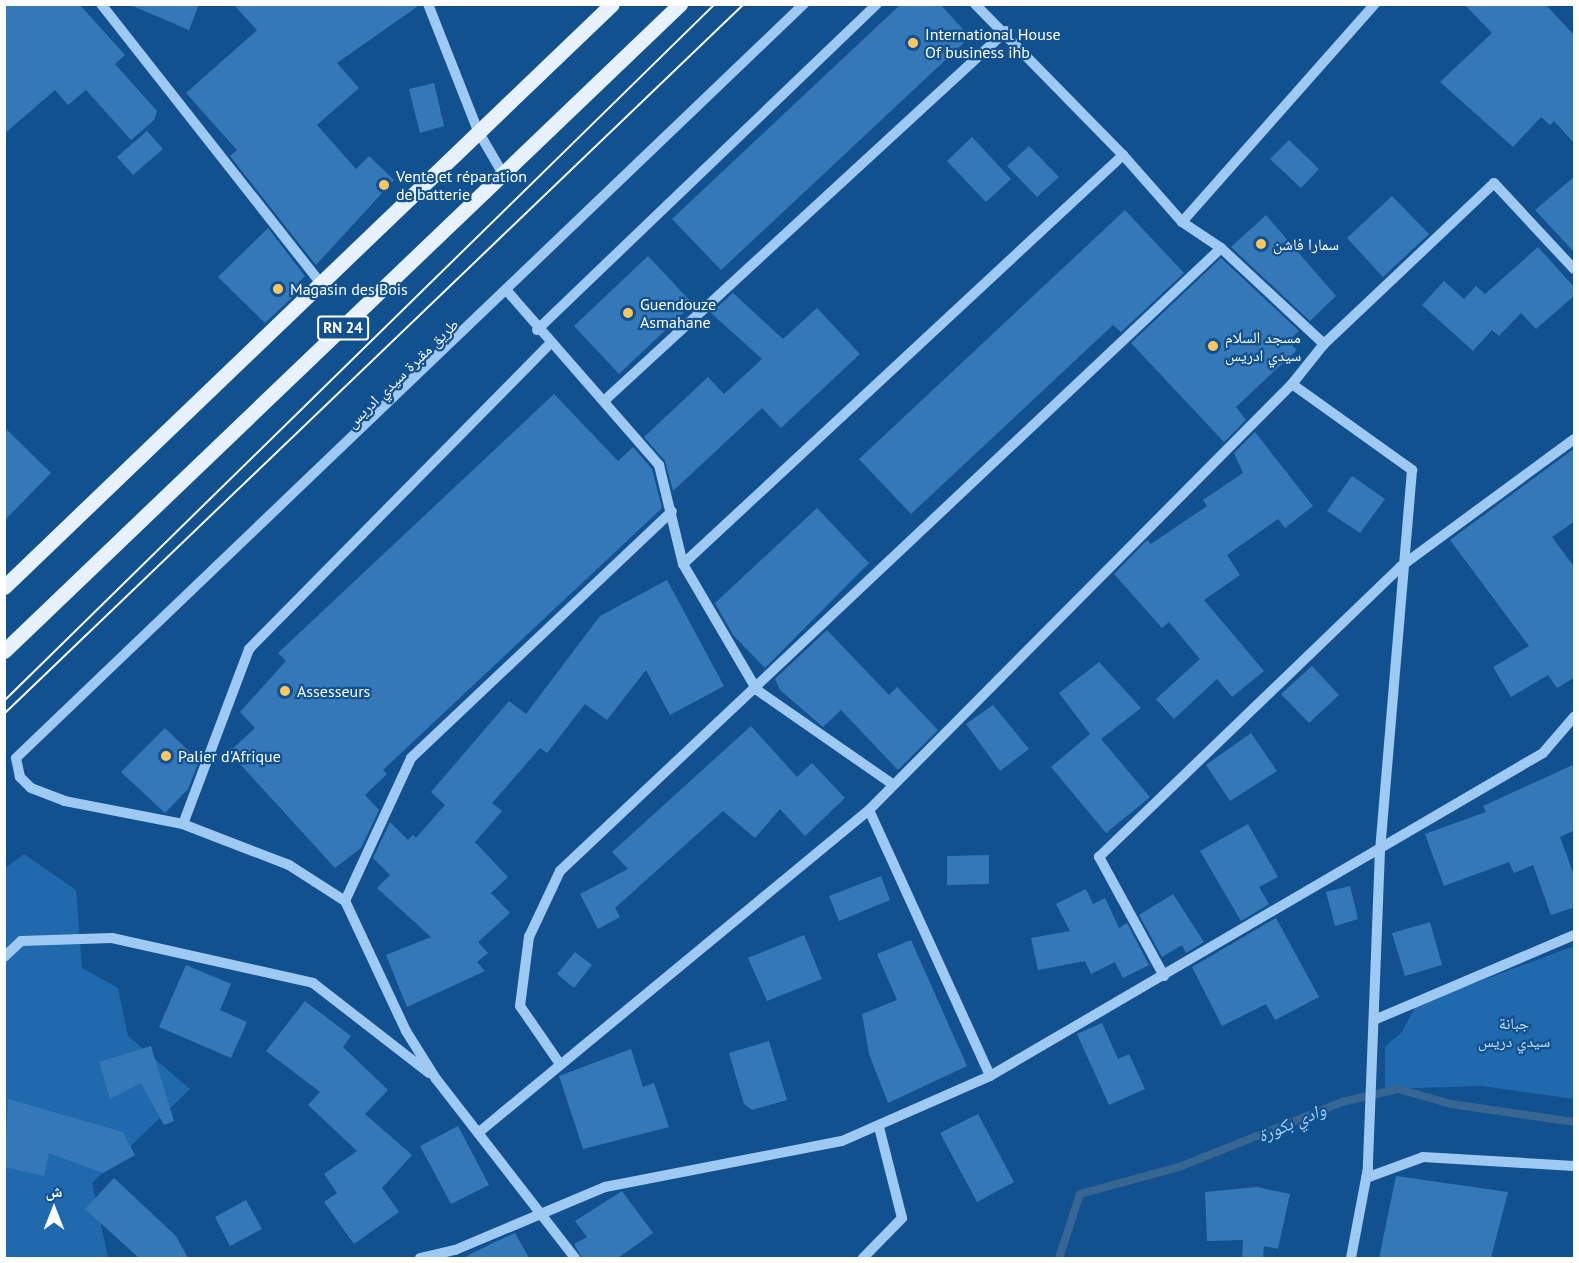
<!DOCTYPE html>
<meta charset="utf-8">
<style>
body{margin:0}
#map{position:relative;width:1579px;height:1263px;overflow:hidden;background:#125190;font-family:"PT Sans","Noto Naskh Arabic",sans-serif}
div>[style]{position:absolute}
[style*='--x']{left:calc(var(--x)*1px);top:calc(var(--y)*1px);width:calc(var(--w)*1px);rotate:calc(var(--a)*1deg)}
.green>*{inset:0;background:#2069ad}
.stream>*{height:8px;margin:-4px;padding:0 4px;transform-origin:4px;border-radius:4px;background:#376693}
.building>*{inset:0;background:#3578b7}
.minor>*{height:10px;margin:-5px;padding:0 5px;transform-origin:5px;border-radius:5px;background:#9dc9f2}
.major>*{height:15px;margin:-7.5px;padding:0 7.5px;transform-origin:7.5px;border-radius:7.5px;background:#e8f2ff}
.tram>*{height:1.5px;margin:-0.75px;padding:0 0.75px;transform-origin:0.75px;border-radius:0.75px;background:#fff}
.dots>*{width:16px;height:16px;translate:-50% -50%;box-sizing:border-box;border:3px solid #125190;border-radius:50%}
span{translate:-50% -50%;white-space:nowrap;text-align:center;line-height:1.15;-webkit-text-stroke:4.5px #125190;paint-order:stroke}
.shield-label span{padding:2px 4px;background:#125190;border:2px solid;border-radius:4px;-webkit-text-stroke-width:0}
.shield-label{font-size:15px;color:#fff;font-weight:700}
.poi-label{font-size:16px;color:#fff}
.left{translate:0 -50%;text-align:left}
.street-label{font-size:16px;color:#fff}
.park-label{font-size:16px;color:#c4e1fd}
.water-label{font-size:18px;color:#a9d3f9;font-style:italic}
.frame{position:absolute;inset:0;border:6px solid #fff;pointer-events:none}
.north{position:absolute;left:24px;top:1179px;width:60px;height:60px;-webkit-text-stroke:4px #125190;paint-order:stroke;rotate:0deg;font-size:16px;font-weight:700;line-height:24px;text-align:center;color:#fff}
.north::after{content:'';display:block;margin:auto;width:21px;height:27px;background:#fff;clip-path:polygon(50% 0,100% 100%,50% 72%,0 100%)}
</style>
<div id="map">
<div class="green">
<i style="clip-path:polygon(24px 854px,76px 890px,82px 968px,118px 988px,128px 1036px,190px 1089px,92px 1183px,108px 1258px,5px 1258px,4px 869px)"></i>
<i style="clip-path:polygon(1574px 946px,1574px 1099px,1482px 1086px,1385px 1089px,1385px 1047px,1402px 1032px,1416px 1005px)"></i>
</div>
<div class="stream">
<i style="--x:1059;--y:1258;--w:67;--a:-71.8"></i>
<i style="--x:1080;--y:1194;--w:103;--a:-15.3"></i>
<i style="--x:1179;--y:1167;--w:175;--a:-21.7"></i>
<i style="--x:1342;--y:1102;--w:57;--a:-13.1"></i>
<i style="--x:1398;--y:1089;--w:55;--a:15.8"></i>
<i style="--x:1451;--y:1104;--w:124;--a:8.3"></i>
</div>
<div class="building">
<i style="clip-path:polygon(4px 4px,79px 4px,125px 55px,115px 64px,157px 111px,154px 120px,131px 140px,86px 90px,68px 105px,55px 90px,4px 134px)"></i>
<i style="clip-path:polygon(128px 4px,199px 4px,189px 30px)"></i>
<i style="clip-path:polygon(233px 4px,421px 4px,337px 63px,359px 88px,317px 125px,356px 169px,369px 156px,394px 180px,316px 265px,230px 156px,237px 150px,186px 93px,257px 30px)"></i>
<i style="clip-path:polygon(901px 4px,940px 4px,970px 37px,721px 270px,672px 219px)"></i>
<i style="clip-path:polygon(1464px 4px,1545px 4px,1575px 36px,1575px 144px,1554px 121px,1550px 125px,1541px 117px,1513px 147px,1440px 82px,1492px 33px)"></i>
<i style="clip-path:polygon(434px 83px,444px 126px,420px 133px,409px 89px)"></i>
<i style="clip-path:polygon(147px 131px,163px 149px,133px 175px,117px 157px)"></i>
<i style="clip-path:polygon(972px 137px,1011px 179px,986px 202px,947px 161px)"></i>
<i style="clip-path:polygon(1289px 140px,1319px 169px,1301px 188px,1270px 159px)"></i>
<i style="clip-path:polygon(1029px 146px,1059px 177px,1037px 197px,1007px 166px)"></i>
<i style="clip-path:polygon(1575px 176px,1575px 253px,1535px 210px)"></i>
<i style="clip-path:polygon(1392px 196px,1429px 234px,1383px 277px,1347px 238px)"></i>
<i style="clip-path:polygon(1125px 210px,1184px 273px,1121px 332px,1113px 325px,911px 514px,859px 459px)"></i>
<i style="clip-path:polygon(1266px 215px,1336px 296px,1310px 321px,1231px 247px)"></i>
<i style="clip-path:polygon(268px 228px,305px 276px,296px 285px,301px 289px,265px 323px,218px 277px)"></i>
<i style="clip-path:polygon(1538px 247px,1575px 288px,1575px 295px,1536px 329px,1521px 313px,1499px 336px,1492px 330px,1473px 351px,1422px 305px,1444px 281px,1464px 299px,1476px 286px,1485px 294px)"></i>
<i style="clip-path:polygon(648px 256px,693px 304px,619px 374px,574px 326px)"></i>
<i style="clip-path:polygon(1221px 258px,1299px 331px,1288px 341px,1297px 350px,1236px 407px,1246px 420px,1224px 442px,1131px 343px)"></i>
<i style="clip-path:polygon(733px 293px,783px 339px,817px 308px,860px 354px,781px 428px,762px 408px,673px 491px,665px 461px,644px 437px,708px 377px,724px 394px,762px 359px,711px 313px)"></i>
<i style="clip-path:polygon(554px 394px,618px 461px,633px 447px,652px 469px,662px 508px,383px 770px,387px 774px,365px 795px,379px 810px,361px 848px,335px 868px,229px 752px,255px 728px,240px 712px,286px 661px,278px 653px)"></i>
<i style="clip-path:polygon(4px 427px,51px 473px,4px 521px)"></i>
<i style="clip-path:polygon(1255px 432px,1313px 506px,1285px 528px,1278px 519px,1227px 555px,1240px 575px,1204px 600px,1264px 671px,1232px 697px,1217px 679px,1174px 719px,1156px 699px,1200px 659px,1169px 622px,1162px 628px,1114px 574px,1147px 540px,1151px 544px,1207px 506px,1203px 500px,1243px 473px,1234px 453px)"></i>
<i style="clip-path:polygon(1575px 448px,1575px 521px,1552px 537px,1575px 568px,1575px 677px,1557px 688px,1548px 675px,1511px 697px,1493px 667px,1529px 646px,1450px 540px)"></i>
<i style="clip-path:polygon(1352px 476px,1385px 499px,1360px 533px,1327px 511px)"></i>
<i style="clip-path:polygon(817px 508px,869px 563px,765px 668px,733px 635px,715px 603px)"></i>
<i style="clip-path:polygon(667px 580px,724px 686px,670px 715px,646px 670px,607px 720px,585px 704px,547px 753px,540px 748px,492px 803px,502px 811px,475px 842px,508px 877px,491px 893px,510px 913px,478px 942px,488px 953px,477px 962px,485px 971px,407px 1007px,386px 955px,431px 937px,377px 888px,390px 875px,373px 858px,390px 822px,408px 840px,413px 835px,416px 838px,445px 805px,431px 792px,509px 701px,526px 714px,600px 616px)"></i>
<i style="clip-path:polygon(827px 630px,889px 695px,897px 687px,938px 730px,898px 770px,841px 710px,823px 727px,780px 690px,775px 679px)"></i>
<i style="clip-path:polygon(1099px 662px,1141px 708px,1101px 739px,1150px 797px,1106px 833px,1051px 767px,1090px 734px,1059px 693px)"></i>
<i style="clip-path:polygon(1312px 666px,1339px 695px,1309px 723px,1281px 694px)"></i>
<i style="clip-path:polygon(993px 705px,1029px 749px,1000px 771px,966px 724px)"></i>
<i style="clip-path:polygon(751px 726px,797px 777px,812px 763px,845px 798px,805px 836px,780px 809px,755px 838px,723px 811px,615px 908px,620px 917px,598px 929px,580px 894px,628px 869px,612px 852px)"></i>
<i style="clip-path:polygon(165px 728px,199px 761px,188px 789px,165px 813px,121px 772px)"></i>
<i style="clip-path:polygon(1251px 733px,1277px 771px,1230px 801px,1206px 765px)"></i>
<i style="clip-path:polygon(1575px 764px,1575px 830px,1560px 837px,1575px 878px,1575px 907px,1551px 915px,1533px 865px,1514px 873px,1509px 862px,1444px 886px,1425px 834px,1486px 812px,1483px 806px)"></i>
<i style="clip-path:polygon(1248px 824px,1278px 877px,1259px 887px,1269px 904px,1241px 921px,1200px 851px)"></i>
<i style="clip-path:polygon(989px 855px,989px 884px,947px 885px,947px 856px)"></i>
<i style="clip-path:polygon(881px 876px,890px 900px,839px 921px,829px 896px)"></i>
<i style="clip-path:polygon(1350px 886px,1358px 919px,1335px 926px,1326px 892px)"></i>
<i style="clip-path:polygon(1086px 889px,1093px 904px,1105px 898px,1119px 928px,1127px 923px,1149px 965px,1123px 978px,1115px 962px,1091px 974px,1085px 961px,1038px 970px,1031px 938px,1070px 931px,1056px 904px)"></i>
<i style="clip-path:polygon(1173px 894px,1204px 942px,1186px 953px,1182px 945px,1162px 957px,1139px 915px)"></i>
<i style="clip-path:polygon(1276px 918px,1319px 997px,1275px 1020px,1266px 1004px,1222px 1026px,1192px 967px)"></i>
<i style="clip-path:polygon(1430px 922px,1442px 965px,1405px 976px,1392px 933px)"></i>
<i style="clip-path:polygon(804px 935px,822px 979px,767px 1001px,748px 958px)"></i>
<i style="clip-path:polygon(911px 940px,967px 1066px,888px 1103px,869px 1054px,862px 1014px,897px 1000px,877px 954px)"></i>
<i style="clip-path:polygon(575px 952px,592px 965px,574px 988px,557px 974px)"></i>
<i style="clip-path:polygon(186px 965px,231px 984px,220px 1010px,247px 1022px,231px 1058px,159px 1027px)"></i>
<i style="clip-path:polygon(305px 1001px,351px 1036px,343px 1047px,388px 1090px,365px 1114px,412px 1155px,382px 1188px,399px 1212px,354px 1244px,324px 1202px,337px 1193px,324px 1174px,357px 1151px,308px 1105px,320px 1092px,266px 1051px)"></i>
<i style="clip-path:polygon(1102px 1023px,1118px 1059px,1129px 1054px,1145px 1089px,1109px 1105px,1077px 1034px)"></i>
<i style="clip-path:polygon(769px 1041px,787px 1100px,752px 1110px,744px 1104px,729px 1053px)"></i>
<i style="clip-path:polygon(151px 1046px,174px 1121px,164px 1125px,141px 1083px,110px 1099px,99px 1062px)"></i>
<i style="clip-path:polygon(631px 1049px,643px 1087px,654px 1083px,669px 1127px,583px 1149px,559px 1076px)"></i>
<i style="clip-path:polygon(8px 1099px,123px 1132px,135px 1155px,103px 1173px,49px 1153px,44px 1176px,4px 1167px)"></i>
<i style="clip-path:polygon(978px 1114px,1014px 1182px,977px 1202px,940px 1133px)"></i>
<i style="clip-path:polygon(458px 1126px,489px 1185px,451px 1204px,420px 1146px)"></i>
<i style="clip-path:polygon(1396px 1176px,1508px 1192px,1491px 1258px,1379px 1258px)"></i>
<i style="clip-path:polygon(114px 1178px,176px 1236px,188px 1258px,139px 1258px,85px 1209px)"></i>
<i style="clip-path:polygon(1257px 1187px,1290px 1194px,1278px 1249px,1264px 1246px,1263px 1258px,1242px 1258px,1243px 1240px,1207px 1241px,1205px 1192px)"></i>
<i style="clip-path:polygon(622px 1191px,653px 1233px,618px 1258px,582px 1258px,574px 1244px,587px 1237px,575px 1221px)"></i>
<i style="clip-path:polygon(246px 1200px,262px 1229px,230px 1246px,215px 1217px)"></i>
<i style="clip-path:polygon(515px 1233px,529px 1258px,463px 1258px,495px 1242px)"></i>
</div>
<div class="minor">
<i style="--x:101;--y:4;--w:356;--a:51.8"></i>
<i style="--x:428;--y:4;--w:136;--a:68.5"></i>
<i style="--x:478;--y:131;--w:50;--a:59.8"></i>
<i style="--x:975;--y:4;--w:211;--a:45.6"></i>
<i style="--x:508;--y:292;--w:230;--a:48.9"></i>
<i style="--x:659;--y:465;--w:102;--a:76.4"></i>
<i style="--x:683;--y:564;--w:146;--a:59.6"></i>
<i style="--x:757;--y:690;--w:165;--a:34.8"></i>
<i style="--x:537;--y:330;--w:471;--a:-43.8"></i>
<i style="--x:1324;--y:344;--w:234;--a:-43.4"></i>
<i style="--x:1494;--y:183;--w:117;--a:47.1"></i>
<i style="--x:1292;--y:384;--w:148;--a:35.6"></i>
<i style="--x:1412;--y:470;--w:381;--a:94.8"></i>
<i style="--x:1380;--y:850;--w:318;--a:92.2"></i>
<i style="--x:1368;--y:1168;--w:92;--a:100.7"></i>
<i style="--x:605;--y:400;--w:545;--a:-42.62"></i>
<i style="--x:683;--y:564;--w:601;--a:-42.91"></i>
<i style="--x:1123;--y:155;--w:89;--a:48.6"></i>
<i style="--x:869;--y:810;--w:292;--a:65.5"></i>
<i style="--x:183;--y:824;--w:187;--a:-69.3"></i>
<i style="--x:249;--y:649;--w:429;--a:-45.4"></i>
<i style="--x:345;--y:901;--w:157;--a:-65.2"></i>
<i style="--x:411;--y:758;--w:359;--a:-43.4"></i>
<i style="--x:4;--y:957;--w:23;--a:-43"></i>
<i style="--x:21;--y:941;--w:91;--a:-1.9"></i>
<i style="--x:112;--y:938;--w:206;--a:12.6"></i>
<i style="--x:313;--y:983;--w:147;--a:37.8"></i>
<i style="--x:1164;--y:976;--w:136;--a:-118.6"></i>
<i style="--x:1099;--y:857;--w:418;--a:-43.9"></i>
<i style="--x:1400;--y:567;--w:216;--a:-36.3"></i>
<i style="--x:1374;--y:1020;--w:217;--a:-23"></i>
<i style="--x:560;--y:1064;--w:70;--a:-124.6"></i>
<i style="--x:520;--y:1006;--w:70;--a:-82.6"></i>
<i style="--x:529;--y:937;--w:73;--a:-64.8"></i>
<i style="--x:560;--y:871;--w:908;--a:-43.3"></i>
<i style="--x:478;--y:1133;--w:507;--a:-39.56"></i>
<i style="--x:869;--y:810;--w:600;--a:-45.2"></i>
<i style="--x:1292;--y:384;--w:51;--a:-51.3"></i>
<i style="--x:1324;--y:344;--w:141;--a:-137"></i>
<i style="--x:1221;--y:248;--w:47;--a:-146.3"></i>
<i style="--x:1182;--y:222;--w:291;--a:-48.5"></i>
<i style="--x:1366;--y:1178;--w:61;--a:-20.2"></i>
<i style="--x:1423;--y:1157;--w:151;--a:3.4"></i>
<i style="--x:420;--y:1258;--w:36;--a:-13"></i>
<i style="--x:455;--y:1250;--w:163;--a:-22.8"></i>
<i style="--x:605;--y:1187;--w:241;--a:-11"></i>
<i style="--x:842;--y:1141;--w:162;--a:-23.7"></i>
<i style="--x:990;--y:1076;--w:640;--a:-30.29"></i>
<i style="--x:1543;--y:753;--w:48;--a:-49.3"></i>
<i style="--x:575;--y:1258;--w:227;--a:-127.8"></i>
<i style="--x:436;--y:1079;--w:57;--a:-122"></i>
<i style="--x:406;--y:1031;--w:144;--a:-115.1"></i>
<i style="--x:345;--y:901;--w:67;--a:-147.3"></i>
<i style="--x:289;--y:865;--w:114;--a:-158.9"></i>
<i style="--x:183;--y:824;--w:120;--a:-169"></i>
<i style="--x:65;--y:801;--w:36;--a:-159"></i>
<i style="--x:31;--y:788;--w:16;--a:-135"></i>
<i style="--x:20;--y:777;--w:19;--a:-102"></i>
<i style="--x:16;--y:758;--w:1091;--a:-43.74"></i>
<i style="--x:863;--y:1258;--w:56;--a:-45.7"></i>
<i style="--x:902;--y:1218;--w:94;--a:-104.2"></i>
</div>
<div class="major">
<i style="--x:4;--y:587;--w:842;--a:-43.8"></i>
<i style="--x:4;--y:651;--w:936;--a:-43.74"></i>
</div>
<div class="tram">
<i style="--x:4;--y:701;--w:996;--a:-44.43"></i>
<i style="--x:4;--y:714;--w:1026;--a:-43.81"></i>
</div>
<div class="dots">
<i style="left:913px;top:43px;background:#ffc65e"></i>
<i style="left:384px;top:185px;background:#ffc65e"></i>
<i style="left:1261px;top:244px;background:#ffc65e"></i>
<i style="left:278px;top:289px;background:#ffc65e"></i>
<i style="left:628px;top:313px;background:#ffc65e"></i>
<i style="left:1213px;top:346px;background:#ffc65e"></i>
<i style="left:285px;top:691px;background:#ffc65e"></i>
<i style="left:166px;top:756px;background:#ffc65e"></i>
</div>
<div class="shield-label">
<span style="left:343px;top:328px">RN 24</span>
</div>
<div class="poi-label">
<span class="left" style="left:925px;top:43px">International House<br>Of business ihb</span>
<span class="left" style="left:396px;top:185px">Vente et réparation<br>de batterie</span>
<span class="left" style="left:1273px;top:244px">سمارا فاشن</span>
<span class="left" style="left:290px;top:289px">Magasin des Bois</span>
<span class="left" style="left:640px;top:313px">Guendouze<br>Asmahane</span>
<span class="left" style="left:1225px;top:346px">مسجد السلام<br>سيدي ادريس</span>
<span class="left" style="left:297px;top:691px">Assesseurs</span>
<span class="left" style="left:178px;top:756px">Palier d'Afrique</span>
</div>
<div class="street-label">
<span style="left:402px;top:373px;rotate:-44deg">طريق مقبرة سيدي ادريس</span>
</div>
<div class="park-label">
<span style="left:1514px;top:1032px">جبانة<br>سيدي دريس</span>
</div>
<div class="water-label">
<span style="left:1292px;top:1123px;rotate:-23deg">وادي بكورة</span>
</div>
<div class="frame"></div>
<div class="north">ش</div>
</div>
